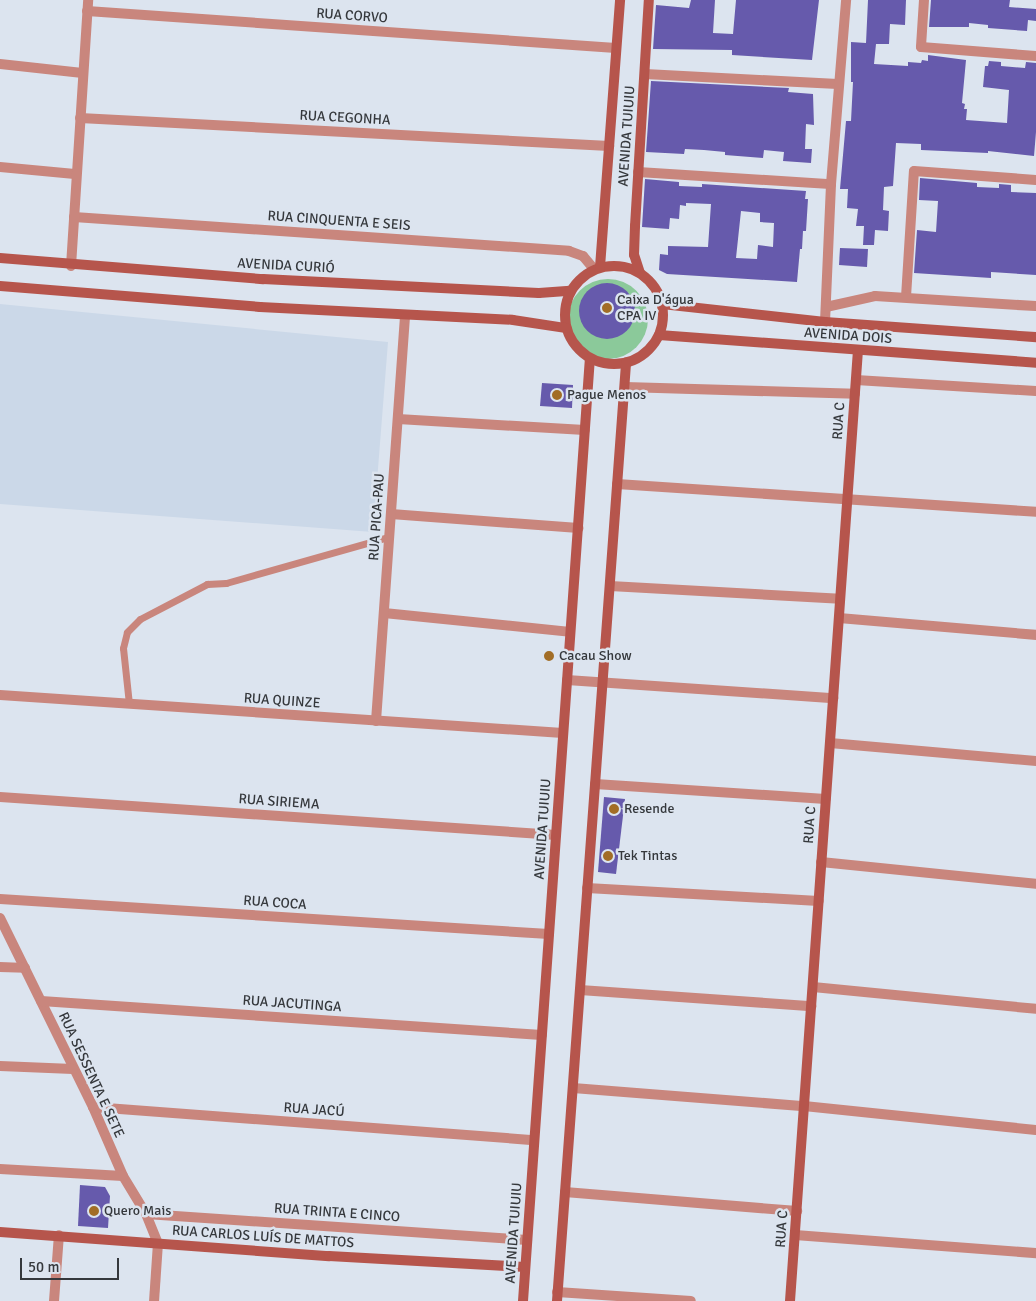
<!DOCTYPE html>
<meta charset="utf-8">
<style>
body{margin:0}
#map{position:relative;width:1036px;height:1301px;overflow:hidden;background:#dce4ef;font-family:Signika,sans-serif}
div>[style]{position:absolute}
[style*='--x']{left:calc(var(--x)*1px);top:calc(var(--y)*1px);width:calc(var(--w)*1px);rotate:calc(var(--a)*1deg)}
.built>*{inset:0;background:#cbd8e8}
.green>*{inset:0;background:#8bc99a}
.round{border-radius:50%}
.building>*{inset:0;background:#665aac}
.lane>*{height:7px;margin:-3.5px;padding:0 3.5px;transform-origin:3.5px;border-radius:3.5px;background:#c9867d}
.street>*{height:10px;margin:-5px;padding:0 5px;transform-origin:5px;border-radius:5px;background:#c9867d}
.secondary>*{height:10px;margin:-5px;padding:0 5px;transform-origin:5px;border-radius:5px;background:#b6554c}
.secondary>.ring{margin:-5px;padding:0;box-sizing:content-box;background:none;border:10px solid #b6554c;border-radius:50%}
.dots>*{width:14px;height:14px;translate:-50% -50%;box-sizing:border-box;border:2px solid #dce4ef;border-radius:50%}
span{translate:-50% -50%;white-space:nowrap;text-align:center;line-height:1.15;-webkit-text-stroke:5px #dce4ef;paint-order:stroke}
.street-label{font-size:14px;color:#35383c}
.poi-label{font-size:14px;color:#35383c}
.left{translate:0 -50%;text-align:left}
.scale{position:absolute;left:20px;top:1258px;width:99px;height:22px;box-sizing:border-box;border:2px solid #35383c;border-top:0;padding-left:6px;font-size:15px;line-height:18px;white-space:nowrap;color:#35383c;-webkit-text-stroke:4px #dce4ef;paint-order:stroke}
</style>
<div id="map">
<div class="built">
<i style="clip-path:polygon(0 304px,388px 342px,373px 532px,0 504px)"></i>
</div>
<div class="green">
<i class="round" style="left:568px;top:279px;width:80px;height:80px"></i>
</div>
<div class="building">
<i style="clip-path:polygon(691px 0,715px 0,713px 33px,733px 34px,736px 0,819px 0,812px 60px,732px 55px,732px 50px,653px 49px,656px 5px,689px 8px)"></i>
<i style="clip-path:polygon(868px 0,906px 0,905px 25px,890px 24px,889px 44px,876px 44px,874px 64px,908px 66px,908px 62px,921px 63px,922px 60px,928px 61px,928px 55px,966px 60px,962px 103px,965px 104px,964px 109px,967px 109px,966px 120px,1007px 123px,1009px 90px,983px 87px,985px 66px,988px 66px,989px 61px,1001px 62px,1001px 66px,1025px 68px,1026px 62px,1036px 63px,1036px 132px,1034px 156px,988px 151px,988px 153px,921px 150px,921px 144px,896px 143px,893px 186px,884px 187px,883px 210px,889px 211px,888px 231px,875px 230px,874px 245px,863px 245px,864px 226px,856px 226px,858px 209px,847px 208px,848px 189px,840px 189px,846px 121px,851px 121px,853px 82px,851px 82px,851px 42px,866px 43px)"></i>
<i style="clip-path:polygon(931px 0,1010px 0,1009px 7px,1036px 9px,1036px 21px,1028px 20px,1027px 31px,988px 28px,988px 25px,969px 23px,969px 27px,929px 27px)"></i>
<i style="clip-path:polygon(651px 81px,789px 88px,788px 92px,813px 94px,814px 125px,806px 124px,805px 149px,812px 149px,811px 163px,783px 161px,784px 152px,764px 150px,763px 158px,725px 155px,725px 152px,704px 150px,685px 149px,684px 154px,646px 152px)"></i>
<i style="clip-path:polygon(920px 178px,977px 183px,977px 187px,999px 188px,999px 184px,1011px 185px,1011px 192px,1036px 193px,1036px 275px,991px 272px,991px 278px,914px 273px,917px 230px,936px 232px,938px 201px,919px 200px)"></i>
<i style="clip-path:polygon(evenodd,645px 179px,679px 182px,679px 186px,702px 187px,702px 184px,806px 191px,805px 199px,808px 199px,806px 231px,803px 231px,802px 249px,800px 249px,797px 282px,667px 274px,659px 270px,660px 254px,668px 255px,668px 246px,708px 247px,711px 204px,686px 203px,686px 206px,680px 205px,679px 219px,670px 218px,669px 229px,642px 227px,645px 179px,741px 211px,760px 213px,760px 222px,774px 223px,773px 247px,758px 245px,757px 259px,736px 258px,741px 211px)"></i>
<i style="clip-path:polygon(840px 248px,868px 249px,867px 267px,839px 265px)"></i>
<i class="round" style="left:579px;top:283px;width:56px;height:56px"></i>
<i style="clip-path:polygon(542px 383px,573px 385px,572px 408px,540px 406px)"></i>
<i style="clip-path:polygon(604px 797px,625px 799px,616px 874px,598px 872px)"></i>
<i style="clip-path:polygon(80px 1185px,105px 1187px,110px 1196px,108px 1228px,78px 1226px)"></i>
</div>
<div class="lane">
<i style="--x:129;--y:704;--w:56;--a:-96.1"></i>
<i style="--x:123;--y:648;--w:16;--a:-76"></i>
<i style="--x:127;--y:632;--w:18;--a:-45"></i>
<i style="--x:140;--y:619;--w:76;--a:-27.6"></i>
<i style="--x:207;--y:584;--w:19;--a:-3"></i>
<i style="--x:226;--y:583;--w:169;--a:-15.8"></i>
</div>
<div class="street">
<i style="--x:924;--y:0;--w:47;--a:93.7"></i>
<i style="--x:921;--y:47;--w:115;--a:4.5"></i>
<i style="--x:87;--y:11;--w:530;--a:4"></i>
<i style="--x:0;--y:64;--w:83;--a:6.2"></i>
<i style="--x:645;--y:74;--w:193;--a:3"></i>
<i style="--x:80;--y:118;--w:530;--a:3.03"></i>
<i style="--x:0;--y:167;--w:75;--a:5.3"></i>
<i style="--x:638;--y:172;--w:193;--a:3.6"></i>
<i style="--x:74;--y:217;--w:496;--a:3.9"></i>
<i style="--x:569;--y:251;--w:15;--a:20"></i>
<i style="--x:583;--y:256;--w:17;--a:50"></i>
<i style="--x:71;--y:266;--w:267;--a:-86.3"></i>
<i style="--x:906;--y:297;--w:126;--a:-86.4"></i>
<i style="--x:914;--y:171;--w:122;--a:4.2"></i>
<i style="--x:826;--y:307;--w:50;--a:-12.7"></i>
<i style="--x:875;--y:296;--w:161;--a:3.6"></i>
<i style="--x:825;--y:322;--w:138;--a:-87.5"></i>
<i style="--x:831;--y:184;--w:185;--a:-85.3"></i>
<i style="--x:856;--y:380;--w:180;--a:3.5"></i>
<i style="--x:625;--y:387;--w:230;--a:1.7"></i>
<i style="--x:398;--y:419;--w:187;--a:3.4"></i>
<i style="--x:617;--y:484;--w:420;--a:3.8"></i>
<i style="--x:391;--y:514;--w:188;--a:4.3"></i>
<i style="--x:610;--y:586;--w:230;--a:3.2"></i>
<i style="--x:384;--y:613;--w:187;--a:5.8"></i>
<i style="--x:839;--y:618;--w:198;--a:4.9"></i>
<i style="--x:567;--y:680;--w:267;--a:3.9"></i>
<i style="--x:0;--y:695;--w:564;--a:3.86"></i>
<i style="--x:376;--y:721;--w:407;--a:-85.9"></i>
<i style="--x:830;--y:743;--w:207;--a:5"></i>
<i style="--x:595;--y:784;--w:231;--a:3.7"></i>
<i style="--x:0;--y:797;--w:557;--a:3.91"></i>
<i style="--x:821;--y:862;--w:216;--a:5.8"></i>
<i style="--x:587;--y:888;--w:232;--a:3.2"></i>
<i style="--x:0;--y:899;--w:550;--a:3.65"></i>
<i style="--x:0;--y:918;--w:211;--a:63.8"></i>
<i style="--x:93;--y:1107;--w:75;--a:66.5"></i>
<i style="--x:123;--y:1176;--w:44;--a:58.8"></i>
<i style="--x:146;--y:1214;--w:31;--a:68"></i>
<i style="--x:158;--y:1243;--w:58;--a:93.9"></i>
<i style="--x:0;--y:967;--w:25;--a:2"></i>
<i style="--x:813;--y:987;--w:224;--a:5.6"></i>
<i style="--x:580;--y:990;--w:232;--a:4"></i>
<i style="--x:41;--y:1001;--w:502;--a:3.88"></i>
<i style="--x:0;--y:1066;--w:73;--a:2.4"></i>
<i style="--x:573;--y:1088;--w:232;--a:4.5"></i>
<i style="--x:804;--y:1106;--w:233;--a:5.9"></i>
<i style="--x:93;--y:1107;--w:442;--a:4.3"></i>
<i style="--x:0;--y:1169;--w:123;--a:3.3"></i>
<i style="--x:565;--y:1192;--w:233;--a:4.7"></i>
<i style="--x:146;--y:1214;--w:382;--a:3.9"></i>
<i style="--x:795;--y:1235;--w:242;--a:4.3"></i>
<i style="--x:557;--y:1292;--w:134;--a:3.8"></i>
<i style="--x:54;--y:1301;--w:66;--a:-85.7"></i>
</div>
<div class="secondary">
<i style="--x:0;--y:258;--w:264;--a:4.6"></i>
<i style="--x:263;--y:279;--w:276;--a:2.9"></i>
<i style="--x:539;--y:293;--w:31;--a:-4"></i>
<i class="ring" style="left:565px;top:266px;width:88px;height:88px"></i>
<i style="--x:600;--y:267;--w:268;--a:-85.7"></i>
<i style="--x:640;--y:273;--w:19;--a:-108"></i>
<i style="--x:634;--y:255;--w:29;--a:-88"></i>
<i style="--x:635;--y:226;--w:226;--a:-86.5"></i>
<i style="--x:0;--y:286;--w:261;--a:4.6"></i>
<i style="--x:260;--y:307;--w:253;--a:2.9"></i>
<i style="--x:513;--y:320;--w:54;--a:8.6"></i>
<i style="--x:662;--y:304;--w:164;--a:6.3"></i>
<i style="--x:825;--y:322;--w:212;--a:4.1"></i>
<i style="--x:659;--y:335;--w:378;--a:4.2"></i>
<i style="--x:0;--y:1232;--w:330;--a:4.2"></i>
<i style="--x:329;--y:1256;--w:196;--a:3.2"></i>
<i style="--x:523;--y:1301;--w:945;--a:-85.94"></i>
<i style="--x:557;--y:1301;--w:941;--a:-85.79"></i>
<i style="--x:790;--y:1301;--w:953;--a:-85.91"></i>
</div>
<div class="dots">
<i style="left:607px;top:308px;background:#a26d26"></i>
<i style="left:557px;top:395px;background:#a26d26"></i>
<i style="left:549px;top:656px;background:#a26d26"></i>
<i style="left:614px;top:809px;background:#a26d26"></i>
<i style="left:608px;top:856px;background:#a26d26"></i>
<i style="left:94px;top:1211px;background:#a26d26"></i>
</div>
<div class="street-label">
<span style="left:352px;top:16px;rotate:4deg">RUA CORVO</span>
<span style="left:345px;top:118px;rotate:3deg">RUA CEGONHA</span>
<span style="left:627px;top:136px;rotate:-86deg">AVENIDA TUIUIU</span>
<span style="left:339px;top:221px;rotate:4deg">RUA CINQUENTA E SEIS</span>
<span style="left:286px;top:266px;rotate:3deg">AVENIDA CURIÓ</span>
<span style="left:848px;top:336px;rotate:4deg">AVENIDA DOIS</span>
<span style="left:839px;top:421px;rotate:-86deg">RUA C</span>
<span style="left:377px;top:517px;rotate:-86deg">RUA PICA-PAU</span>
<span style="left:282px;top:701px;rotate:4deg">RUA QUINZE</span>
<span style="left:279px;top:802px;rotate:4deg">RUA SIRIEMA</span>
<span style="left:810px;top:825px;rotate:-86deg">RUA C</span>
<span style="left:543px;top:829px;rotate:-86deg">AVENIDA TUIUIU</span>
<span style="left:275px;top:903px;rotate:4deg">RUA COCA</span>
<span style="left:292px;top:1004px;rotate:4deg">RUA JACUTINGA</span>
<span style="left:91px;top:1075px;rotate:65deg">RUA SESSENTA E SETE</span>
<span style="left:314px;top:1110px;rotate:4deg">RUA JACÚ</span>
<span style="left:337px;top:1213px;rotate:4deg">RUA TRINTA E CINCO</span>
<span style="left:782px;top:1229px;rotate:-86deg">RUA C</span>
<span style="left:514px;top:1233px;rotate:-86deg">AVENIDA TUIUIU</span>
<span style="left:263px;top:1237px;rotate:4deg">RUA CARLOS LUÍS DE MATTOS</span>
</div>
<div class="poi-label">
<span class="left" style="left:617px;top:308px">Caixa D'água<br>CPA IV</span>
<span class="left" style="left:567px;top:395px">Pague Menos</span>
<span class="left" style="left:559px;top:656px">Cacau Show</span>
<span class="left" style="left:624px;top:809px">Resende</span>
<span class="left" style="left:618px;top:856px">Tek Tintas</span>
<span class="left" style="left:104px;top:1211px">Quero Mais</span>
</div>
<div class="scale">50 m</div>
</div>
